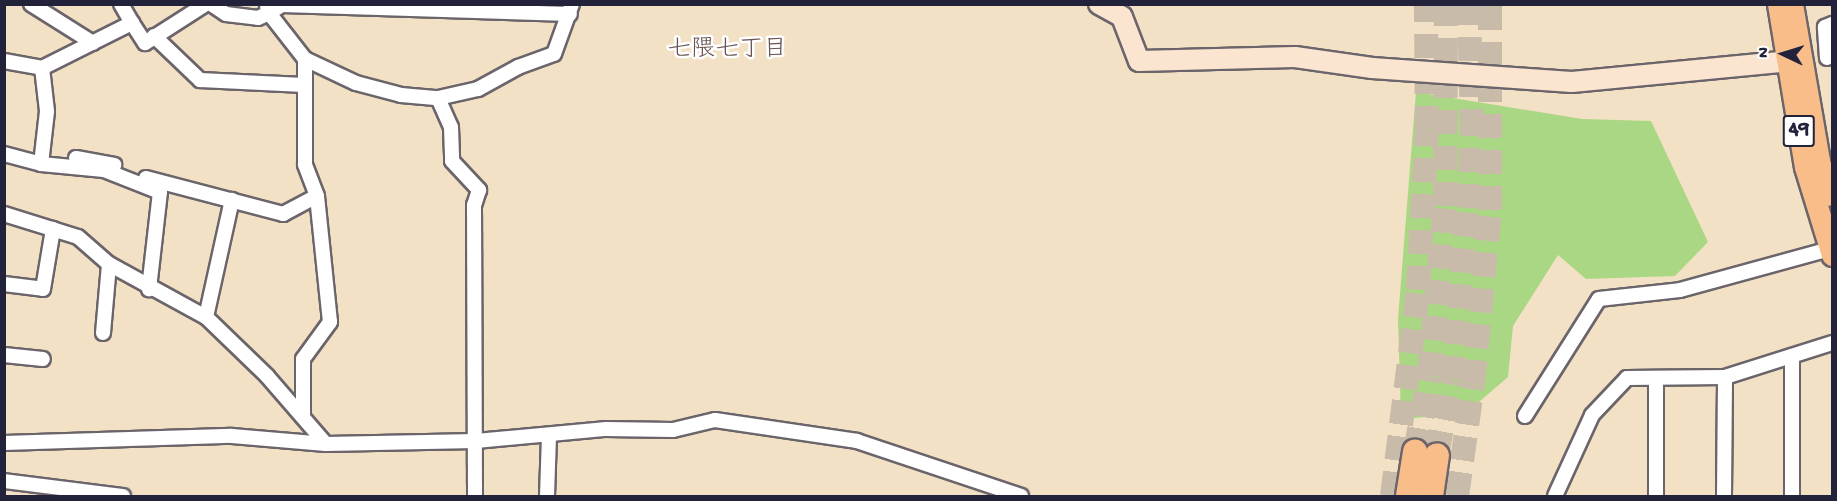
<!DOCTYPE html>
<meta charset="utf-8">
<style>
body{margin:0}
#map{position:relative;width:1837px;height:501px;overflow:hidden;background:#f2e1c4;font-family:"Gochi Hand","Klee One",sans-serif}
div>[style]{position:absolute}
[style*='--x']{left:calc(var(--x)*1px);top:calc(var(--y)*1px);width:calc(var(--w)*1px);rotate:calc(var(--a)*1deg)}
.green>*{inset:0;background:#aad783}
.highway-tunnel>*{height:24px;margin-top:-12px;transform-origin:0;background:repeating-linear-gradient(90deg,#c8bba9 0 24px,transparent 0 36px)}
.roads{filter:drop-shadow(2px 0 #6b656b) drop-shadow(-2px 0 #6b656b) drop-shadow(0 2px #6b656b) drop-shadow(0 -2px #6b656b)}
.street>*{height:14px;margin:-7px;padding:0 7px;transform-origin:7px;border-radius:7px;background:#fff}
.secondary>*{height:20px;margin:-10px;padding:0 10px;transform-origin:10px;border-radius:10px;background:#fce5d0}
.primary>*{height:21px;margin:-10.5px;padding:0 10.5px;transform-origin:10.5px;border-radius:10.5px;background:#f8bd89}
.highway>*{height:24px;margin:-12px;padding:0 12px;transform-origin:12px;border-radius:12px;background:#f8bd89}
span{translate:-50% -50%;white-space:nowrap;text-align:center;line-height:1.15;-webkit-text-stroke:5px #fff;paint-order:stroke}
.shield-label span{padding:2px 4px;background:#fff;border:2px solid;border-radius:4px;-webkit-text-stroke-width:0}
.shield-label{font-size:21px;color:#22223b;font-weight:700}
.neighbourhood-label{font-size:24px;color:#695350}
.frame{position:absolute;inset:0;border:6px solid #22223b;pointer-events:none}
.north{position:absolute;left:1753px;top:24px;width:60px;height:60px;-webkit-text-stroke:4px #fff;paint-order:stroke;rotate:274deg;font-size:16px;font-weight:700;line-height:24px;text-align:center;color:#22223b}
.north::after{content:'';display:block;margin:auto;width:21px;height:27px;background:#22223b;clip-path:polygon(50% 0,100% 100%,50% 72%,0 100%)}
</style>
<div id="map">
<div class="green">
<i style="clip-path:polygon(1416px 92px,1582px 119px,1651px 121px,1708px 242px,1675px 276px,1586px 279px,1558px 255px,1513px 326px,1508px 377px,1465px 414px,1401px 419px,1398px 319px)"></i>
</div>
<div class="highway-tunnel">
<i style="--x:1415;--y:452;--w:77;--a:-79.6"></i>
<i style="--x:1429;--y:376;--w:171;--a:-84.6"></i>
<i style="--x:1445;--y:206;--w:202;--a:-89.7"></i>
<i style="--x:1437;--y:455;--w:76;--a:-79.4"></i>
<i style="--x:1451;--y:380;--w:173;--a:-84.4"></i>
<i style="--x:1468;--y:208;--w:75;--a:-86.9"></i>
<i style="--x:1472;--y:133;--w:129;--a:-91.3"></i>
<i style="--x:1392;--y:496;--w:208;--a:-82.8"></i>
<i style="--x:1418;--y:290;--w:160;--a:-86.8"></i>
<i style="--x:1427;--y:130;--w:126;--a:-90.5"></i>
<i style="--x:1457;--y:496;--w:113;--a:-81.9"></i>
<i style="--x:1473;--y:384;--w:175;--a:-84.4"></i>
<i style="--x:1490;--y:210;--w:206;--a:-90"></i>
</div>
<div class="roads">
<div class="street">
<i style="--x:31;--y:4;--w:73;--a:32.2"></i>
<i style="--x:121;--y:4;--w:22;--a:60"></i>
<i style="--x:211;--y:4;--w:18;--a:34"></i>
<i style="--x:226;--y:14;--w:32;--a:7"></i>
<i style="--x:258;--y:18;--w:12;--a:-24"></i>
<i style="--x:269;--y:13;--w:58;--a:52"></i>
<i style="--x:305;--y:59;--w:56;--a:25.2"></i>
<i style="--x:356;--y:83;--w:47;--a:14.9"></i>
<i style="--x:401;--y:95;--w:37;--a:5"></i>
<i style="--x:438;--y:98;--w:32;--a:66"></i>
<i style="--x:451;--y:127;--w:34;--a:88"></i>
<i style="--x:452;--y:161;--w:40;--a:47"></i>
<i style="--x:479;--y:190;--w:16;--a:108"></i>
<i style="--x:474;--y:205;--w:291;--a:89.8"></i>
<i style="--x:267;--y:6;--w:7;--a:74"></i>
<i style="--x:269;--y:13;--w:15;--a:-32"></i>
<i style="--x:282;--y:5;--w:288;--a:1.8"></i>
<i style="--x:154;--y:36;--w:64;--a:43.7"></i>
<i style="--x:200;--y:80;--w:104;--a:2.8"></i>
<i style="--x:1827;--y:58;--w:31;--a:-94"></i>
<i style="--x:1825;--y:27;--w:8;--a:-23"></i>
<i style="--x:4;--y:61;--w:39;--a:10"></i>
<i style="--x:42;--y:68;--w:101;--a:-26.6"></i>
<i style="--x:132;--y:23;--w:24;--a:57"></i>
<i style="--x:145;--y:43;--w:72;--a:-32.6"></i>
<i style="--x:438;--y:98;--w:41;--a:-12.7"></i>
<i style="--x:478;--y:89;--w:46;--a:-28.8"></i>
<i style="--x:518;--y:67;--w:38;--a:-20"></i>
<i style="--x:554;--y:54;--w:53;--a:-70.2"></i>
<i style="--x:4;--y:154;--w:38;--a:15"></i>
<i style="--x:41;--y:164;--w:63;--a:5.4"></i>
<i style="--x:104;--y:170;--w:60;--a:21.4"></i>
<i style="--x:160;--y:192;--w:98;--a:96.5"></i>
<i style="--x:76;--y:158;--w:39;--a:10"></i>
<i style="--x:41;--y:164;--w:53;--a:-83.5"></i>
<i style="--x:47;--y:111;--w:43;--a:-96.6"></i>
<i style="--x:146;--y:178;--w:142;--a:14.7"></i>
<i style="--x:283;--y:214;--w:38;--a:-28"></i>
<i style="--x:4;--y:214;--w:77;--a:17.3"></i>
<i style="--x:78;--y:237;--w:41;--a:41.1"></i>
<i style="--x:109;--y:264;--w:111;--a:28.7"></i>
<i style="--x:206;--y:317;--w:85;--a:44"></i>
<i style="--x:267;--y:376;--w:90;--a:49.1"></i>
<i style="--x:326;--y:444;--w:150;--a:-1.1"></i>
<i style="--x:476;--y:441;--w:131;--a:-5.3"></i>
<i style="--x:606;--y:429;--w:67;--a:0.9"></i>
<i style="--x:673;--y:430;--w:43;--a:-13.4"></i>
<i style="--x:715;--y:420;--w:144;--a:8.4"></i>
<i style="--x:857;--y:441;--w:173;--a:18.5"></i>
<i style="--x:4;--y:284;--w:39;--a:7"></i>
<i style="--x:43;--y:289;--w:61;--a:-80.5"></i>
<i style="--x:206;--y:317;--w:120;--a:-77.5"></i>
<i style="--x:103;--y:333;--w:69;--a:-85"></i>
<i style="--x:4;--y:355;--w:39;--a:6"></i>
<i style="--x:1792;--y:356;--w:140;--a:90"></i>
<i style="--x:1525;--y:416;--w:138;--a:-57.7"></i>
<i style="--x:1599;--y:299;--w:81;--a:-6.3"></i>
<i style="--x:1680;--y:290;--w:156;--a:-15.3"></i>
<i style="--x:303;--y:417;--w:58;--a:-90"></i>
<i style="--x:303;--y:359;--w:46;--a:-53.9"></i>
<i style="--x:330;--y:322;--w:127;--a:-95.9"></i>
<i style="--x:317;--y:196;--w:34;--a:-111"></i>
<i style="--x:305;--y:164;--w:105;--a:-90"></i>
<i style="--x:4;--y:443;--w:228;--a:-1.8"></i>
<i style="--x:232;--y:436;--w:94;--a:4.9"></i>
<i style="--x:4;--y:481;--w:120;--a:7.2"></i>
<i style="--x:547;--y:496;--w:61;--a:-88.1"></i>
<i style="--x:1555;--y:496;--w:89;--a:-65.4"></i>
<i style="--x:1592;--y:415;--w:51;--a:-46.6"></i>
<i style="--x:1627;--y:378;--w:98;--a:-0.6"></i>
<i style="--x:1725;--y:377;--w:112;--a:-17.6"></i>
<i style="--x:1656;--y:496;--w:118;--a:-90"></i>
<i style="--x:1724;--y:496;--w:119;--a:-89.5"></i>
</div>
<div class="secondary">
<i style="--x:1099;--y:4;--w:26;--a:29"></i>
<i style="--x:1122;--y:17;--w:47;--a:68.9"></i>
<i style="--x:1139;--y:61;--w:156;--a:-1.5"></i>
<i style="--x:1295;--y:57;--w:78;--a:8.1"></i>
<i style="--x:1372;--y:68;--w:200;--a:4"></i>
<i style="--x:1572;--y:82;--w:230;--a:-5.5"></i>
</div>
<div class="primary">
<i style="--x:1778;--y:4;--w:165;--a:80.6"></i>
<i style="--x:1805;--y:167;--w:92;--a:72.9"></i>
<i style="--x:1792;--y:4;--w:159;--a:80.2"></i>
<i style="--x:1819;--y:161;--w:35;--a:74"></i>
</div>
<div class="highway">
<i style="--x:1408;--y:496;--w:45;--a:-81"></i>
<i style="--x:1431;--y:496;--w:41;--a:-81.7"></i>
</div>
</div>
<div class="shield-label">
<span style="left:1799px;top:131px">49</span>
</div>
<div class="neighbourhood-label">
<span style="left:727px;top:51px">七隈七丁目</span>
</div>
<div class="frame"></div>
<div class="north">N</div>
</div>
